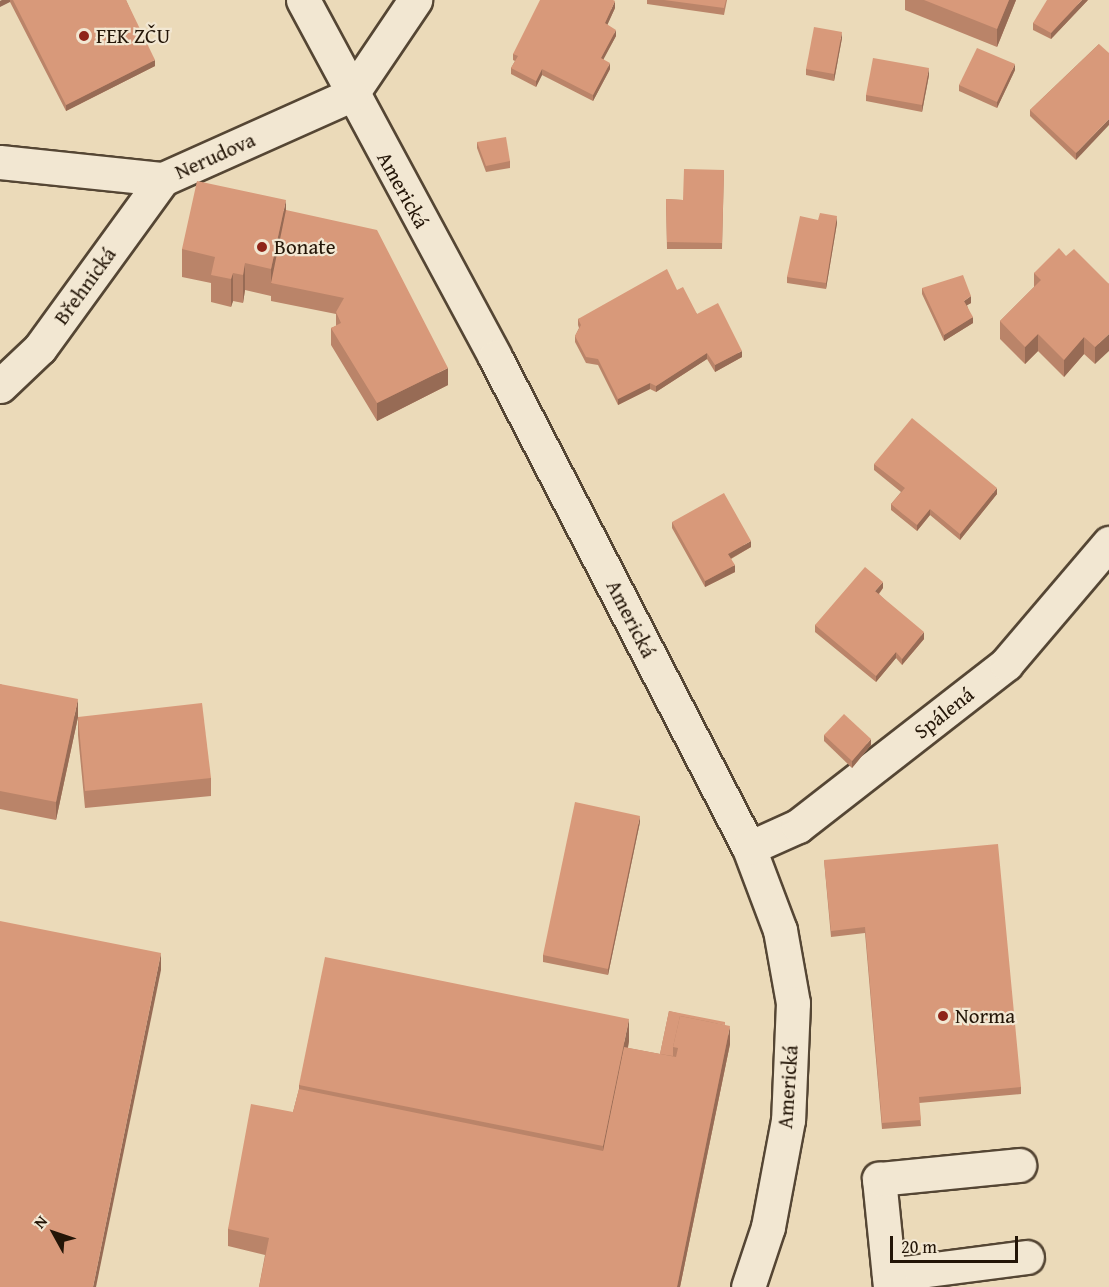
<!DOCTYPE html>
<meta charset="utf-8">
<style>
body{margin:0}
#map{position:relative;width:1109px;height:1287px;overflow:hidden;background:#ebdab9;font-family:"Gentium Book Plus",serif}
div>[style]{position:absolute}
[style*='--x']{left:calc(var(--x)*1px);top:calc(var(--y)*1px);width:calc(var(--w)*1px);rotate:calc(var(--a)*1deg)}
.roads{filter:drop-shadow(2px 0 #554634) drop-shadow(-2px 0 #554634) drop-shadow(0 2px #554634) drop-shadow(0 -2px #554634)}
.minor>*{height:33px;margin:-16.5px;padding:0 16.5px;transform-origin:16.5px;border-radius:16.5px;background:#f2e7d2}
.wall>*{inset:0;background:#ba8469}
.shaded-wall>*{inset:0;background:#976b55}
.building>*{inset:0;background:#d8997a}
.dots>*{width:16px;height:16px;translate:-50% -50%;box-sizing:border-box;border:3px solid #f2e7d2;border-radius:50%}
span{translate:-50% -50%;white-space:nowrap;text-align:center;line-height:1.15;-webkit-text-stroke:4.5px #f2e7d2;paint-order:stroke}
.poi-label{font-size:21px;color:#231507}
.left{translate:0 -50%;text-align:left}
.street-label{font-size:21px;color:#231507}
.north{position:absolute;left:24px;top:1203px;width:60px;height:60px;-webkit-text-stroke:4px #f2e7d2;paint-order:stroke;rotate:310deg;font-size:16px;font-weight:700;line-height:24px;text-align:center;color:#231507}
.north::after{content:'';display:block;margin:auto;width:21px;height:27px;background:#231507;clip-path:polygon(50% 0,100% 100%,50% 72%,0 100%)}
.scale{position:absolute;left:890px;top:1236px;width:128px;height:27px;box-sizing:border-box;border:3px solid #231507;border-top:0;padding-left:8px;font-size:18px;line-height:21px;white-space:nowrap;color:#231507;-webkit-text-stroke:4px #f2e7d2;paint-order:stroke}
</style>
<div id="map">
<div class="roads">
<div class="minor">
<i style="--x:303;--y:0;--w:405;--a:61.7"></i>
<i style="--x:495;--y:357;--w:553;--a:62.65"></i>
<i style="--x:749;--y:848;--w:88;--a:69.3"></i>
<i style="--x:780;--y:930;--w:74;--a:79.9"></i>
<i style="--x:793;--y:1003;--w:117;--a:92.4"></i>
<i style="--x:788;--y:1120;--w:109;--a:100.6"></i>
<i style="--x:768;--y:1227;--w:63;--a:108.4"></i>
<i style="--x:351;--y:95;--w:115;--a:-56"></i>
<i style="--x:0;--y:162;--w:164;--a:6"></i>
<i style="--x:163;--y:179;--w:206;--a:-24.1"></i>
<i style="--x:0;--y:386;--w:55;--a:-43.5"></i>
<i style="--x:40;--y:348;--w:209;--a:-54"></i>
<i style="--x:749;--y:848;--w:54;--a:-24.2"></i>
<i style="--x:798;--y:826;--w:264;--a:-37.9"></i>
<i style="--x:1006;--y:664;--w:159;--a:-49.6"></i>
<i style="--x:889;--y:1275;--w:139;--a:-7.4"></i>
<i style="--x:890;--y:1287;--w:109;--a:-95.8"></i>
<i style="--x:879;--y:1179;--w:141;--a:-5.7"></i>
</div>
</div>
<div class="wall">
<i style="clip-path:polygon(0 0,126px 0,155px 66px,66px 111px,10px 2px)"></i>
<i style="clip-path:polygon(647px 0,727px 0,724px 15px,647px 4px)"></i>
<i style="clip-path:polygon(905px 0,1016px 0,997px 47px,905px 10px)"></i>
<i style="clip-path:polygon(1088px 0,1051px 39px,1033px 30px,1033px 23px)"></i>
<i style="clip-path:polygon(615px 8px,607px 25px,616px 36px,603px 59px,610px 69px,593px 101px,542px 75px,536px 87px,511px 74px,511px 68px,515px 61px,513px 60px,513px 54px)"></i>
<i style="clip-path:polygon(842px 38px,834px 81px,806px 75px,806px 69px)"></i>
<i style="clip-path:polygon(1099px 44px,1076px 160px,1030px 116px,1030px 110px)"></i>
<i style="clip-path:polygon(1015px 70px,997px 108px,959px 91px,959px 85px)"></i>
<i style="clip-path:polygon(929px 75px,922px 112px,866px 101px,866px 95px)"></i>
<i style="clip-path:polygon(477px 142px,510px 161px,510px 168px,486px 172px,477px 148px)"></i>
<i style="clip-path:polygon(724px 170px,722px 249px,667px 249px,666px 199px,683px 200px)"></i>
<i style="clip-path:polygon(286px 210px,448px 385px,377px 421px,331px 345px,331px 328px,336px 326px,336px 314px,271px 301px,271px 296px,245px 290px,243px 303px,233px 301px,231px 307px,211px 302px,211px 283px,182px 277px,182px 249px)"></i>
<i style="clip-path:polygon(818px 220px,837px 223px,826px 289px,787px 283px,787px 277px)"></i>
<i style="clip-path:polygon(1066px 256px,1109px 284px,1095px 364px,1084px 354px,1064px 377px,1038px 351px,1025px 364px,1000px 339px,1000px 321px,1034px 287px,1034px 273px)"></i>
<i style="clip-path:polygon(922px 288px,971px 303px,967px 305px,973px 323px,944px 341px,922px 294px)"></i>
<i style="clip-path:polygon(677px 290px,697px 314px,742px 357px,715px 372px,707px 359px,656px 392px,650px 389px,618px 405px,598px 365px,586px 363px,575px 342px,575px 336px,579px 328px,578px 325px,578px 319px)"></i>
<i style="clip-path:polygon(874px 464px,997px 494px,960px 540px,930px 515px,917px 531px,891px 510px,891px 504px,901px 492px,874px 470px)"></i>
<i style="clip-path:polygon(672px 522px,751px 547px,731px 559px,735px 572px,705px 587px,672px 528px)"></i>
<i style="clip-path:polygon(883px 588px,879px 594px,924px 639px,902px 665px,896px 658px,876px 682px,815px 632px,815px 625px)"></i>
<i style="clip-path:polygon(0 684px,78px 717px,211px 778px,211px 796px,85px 808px,78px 735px,78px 717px,56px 820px,0 809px)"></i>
<i style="clip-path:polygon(824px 735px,871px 745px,852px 768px,824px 741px)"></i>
<i style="clip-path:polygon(640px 822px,608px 975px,543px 962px,543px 955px)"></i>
<i style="clip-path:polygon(824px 860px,1021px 1087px,1021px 1094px,919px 1103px,921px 1126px,882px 1129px,865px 933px,831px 937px)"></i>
<i style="clip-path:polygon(669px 1011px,725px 1025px,730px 1044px,680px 1287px,259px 1287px,265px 1255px,228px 1246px,228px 1229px,293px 1112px,299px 1089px,299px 1085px,629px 1041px,628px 1048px,660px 1054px)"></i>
</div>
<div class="shaded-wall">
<i style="clip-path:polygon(2px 0,10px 0,10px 2px,0 7px,0 1px)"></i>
<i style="clip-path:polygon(1009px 0,1016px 0,997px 47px,997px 29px)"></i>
<i style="clip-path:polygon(1082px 0,1088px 0,1051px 39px,1051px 33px)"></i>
<i style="clip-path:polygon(615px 1px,615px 8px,605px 30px,605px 23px)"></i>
<i style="clip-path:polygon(616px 30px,616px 36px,601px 64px,601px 58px)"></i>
<i style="clip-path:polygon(842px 32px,842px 38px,834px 81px,834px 74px)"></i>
<i style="clip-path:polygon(155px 60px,155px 66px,66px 111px,66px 105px)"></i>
<i style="clip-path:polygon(610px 63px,610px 69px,593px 101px,593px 95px)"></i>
<i style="clip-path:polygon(1015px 64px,1015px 70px,997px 108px,997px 102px)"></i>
<i style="clip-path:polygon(929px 68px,929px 75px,922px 112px,922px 105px)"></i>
<i style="clip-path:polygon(542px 69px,542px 75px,536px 87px,536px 81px)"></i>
<i style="clip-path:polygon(1109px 119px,1109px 125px,1076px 160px,1076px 153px)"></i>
<i style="clip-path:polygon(286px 200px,286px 228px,271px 284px,271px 269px)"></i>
<i style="clip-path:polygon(837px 216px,837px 223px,826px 289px,826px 283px)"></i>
<i style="clip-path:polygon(245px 263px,245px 290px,243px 303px,243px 275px)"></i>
<i style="clip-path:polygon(233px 273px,233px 301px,231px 307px,231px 279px)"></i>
<i style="clip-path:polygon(971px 296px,971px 303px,964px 307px,964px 301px)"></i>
<i style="clip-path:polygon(973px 317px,973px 323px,944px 341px,944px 335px)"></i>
<i style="clip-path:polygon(1038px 334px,1038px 351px,1025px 364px,1025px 347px)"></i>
<i style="clip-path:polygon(1109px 334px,1109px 351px,1095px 364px,1095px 347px)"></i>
<i style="clip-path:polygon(1084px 337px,1084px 354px,1064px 377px,1064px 360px)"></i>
<i style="clip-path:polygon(742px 351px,742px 357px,715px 372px,715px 365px)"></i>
<i style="clip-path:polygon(707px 353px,707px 359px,656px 392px,656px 386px)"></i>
<i style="clip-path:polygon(448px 368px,448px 385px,377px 421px,377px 403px)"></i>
<i style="clip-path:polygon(650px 383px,650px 389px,618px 405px,618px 399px)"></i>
<i style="clip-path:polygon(997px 488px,997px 494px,960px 540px,960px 534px)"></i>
<i style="clip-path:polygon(930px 509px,930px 515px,917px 531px,917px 525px)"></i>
<i style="clip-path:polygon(751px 541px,751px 547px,728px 560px,728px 554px)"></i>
<i style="clip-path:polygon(735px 565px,735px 572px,705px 587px,705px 581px)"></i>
<i style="clip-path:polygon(883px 582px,883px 588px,875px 598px,875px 591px)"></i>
<i style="clip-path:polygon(924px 632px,924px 639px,902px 665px,902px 659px)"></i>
<i style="clip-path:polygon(896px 652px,896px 658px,876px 682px,876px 676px)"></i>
<i style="clip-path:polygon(78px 699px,78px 717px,56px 820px,56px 802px)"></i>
<i style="clip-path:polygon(871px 739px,871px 745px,852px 768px,852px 761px)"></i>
<i style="clip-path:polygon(640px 816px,640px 822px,608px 975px,608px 969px)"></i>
<i style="clip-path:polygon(161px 953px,161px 970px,96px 1287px,93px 1287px)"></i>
<i style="clip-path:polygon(629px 1019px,629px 1041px,603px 1168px,603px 1146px)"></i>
<i style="clip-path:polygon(730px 1026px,730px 1044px,680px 1287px,677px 1287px)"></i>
</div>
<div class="building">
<i style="clip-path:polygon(13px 0,126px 0,155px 60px,66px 105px)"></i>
<i style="clip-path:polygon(540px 0,613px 0,615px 1px,605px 23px,616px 30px,601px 58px,610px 63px,593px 95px,542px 69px,536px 81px,511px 68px,518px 56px,513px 54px)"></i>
<i style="clip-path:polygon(664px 0,726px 0,724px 8px)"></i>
<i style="clip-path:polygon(924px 0,1009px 0,997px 29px)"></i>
<i style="clip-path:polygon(1047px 0,1082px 0,1051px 33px,1033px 23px)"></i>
<i style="clip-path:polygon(814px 27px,842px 32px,834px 74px,806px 69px)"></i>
<i style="clip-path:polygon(1099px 44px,1109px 53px,1109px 119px,1076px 153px,1030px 110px)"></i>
<i style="clip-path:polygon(977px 48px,1015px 64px,997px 102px,959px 85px)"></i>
<i style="clip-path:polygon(873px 58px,929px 68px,922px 105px,866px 95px)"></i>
<i style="clip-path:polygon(506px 137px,510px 161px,486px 166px,477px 142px)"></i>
<i style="clip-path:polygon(684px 169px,724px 170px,722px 243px,667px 242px,666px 199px,683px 200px)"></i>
<i style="clip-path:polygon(197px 181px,286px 200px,271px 269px,245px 263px,243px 275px,233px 273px,231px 279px,211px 275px,215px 257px,182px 249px)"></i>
<i style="clip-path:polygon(286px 210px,377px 230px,448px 368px,377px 403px,331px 328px,341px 323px,336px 312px,344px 298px,271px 283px)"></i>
<i style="clip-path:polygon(820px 213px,837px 216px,826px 283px,787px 277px,800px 216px,818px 220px)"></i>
<i style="clip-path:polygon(1059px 248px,1066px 256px,1074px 249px,1109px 284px,1109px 334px,1095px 347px,1084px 337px,1064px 360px,1038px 334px,1025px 347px,1000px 321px,1041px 280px,1034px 273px)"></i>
<i style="clip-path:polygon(667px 269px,677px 290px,683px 287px,697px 314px,718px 303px,742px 351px,715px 365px,707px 353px,656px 386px,650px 383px,618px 399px,598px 359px,586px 357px,575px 336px,581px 325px,578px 319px)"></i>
<i style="clip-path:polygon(963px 275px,971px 296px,964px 301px,973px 317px,944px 335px,922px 288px)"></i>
<i style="clip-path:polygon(912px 418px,997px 488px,960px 534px,930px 509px,917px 525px,903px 514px,891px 504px,905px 488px,874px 464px)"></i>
<i style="clip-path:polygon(724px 493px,751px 541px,728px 554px,735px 565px,705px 581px,672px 522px)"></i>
<i style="clip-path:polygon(865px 567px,883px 582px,875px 591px,924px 632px,902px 659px,896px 652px,876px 676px,815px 625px)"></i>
<i style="clip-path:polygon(0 684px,78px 699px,56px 802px,0 791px)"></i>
<i style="clip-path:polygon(202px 703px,211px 778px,85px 791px,78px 717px)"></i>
<i style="clip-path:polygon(844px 714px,871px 739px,852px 761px,824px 735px)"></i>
<i style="clip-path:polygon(575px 802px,640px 816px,608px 969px,543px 955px)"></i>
<i style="clip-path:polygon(998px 844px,1021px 1087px,919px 1097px,921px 1120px,882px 1123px,865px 927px,831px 931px,824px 860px)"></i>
<i style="clip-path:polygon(0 921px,161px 953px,93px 1287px,0 1287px)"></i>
<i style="clip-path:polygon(325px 957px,629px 1019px,603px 1146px,299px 1085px)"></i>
<i style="clip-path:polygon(669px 1011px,725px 1022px,725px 1025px,680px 1016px,673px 1047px,673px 1056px,660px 1054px)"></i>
<i style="clip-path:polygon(680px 1016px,730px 1026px,677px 1287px,259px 1287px,269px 1238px,228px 1229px,251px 1104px,293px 1112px,299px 1089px,603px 1151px,624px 1047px,676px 1057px,678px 1048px,673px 1047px)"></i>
</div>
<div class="dots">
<i style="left:84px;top:36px;background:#8f2418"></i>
<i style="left:262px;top:247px;background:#8f2418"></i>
<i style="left:943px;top:1016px;background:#8f2418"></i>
</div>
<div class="poi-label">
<span class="left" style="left:96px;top:36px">FEK ZČU</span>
<span class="left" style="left:274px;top:247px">Bonate</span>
<span class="left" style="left:955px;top:1016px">Norma</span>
</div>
<div class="street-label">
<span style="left:215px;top:156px;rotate:-24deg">Nerudova</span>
<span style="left:403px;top:190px;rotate:61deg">Americká</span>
<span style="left:85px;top:286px;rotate:-54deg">Břehnická</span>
<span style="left:631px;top:619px;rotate:63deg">Americká</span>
<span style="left:944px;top:713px;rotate:-38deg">Spálená</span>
<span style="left:788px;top:1087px;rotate:-86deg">Americká</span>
</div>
<div class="north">N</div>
<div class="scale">20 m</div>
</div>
